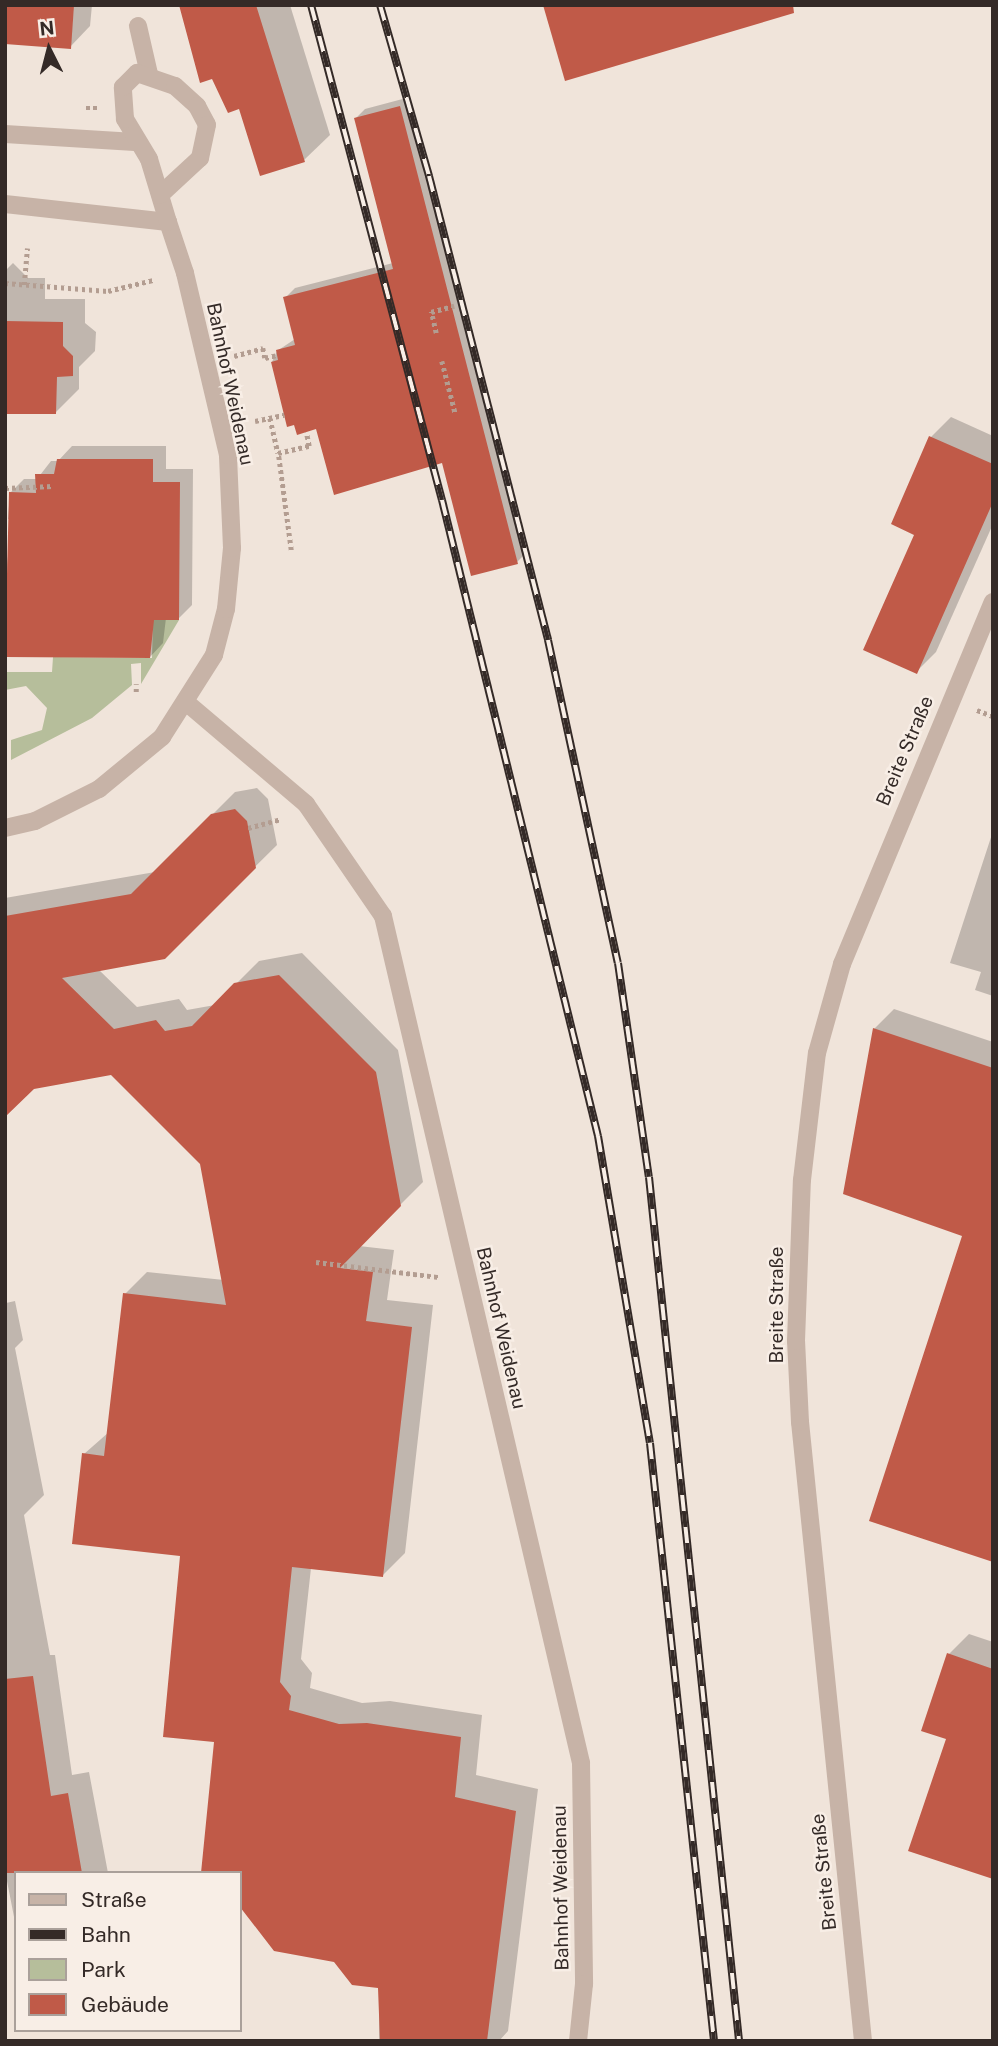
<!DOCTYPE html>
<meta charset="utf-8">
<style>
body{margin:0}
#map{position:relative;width:998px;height:2046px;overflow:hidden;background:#f0e4da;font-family:"Public Sans",sans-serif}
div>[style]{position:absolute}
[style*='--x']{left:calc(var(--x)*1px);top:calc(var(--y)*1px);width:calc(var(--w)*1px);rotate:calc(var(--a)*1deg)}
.green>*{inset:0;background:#b6be9b}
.shadow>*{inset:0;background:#0003}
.building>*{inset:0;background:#c05a48}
.path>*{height:4.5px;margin-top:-2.25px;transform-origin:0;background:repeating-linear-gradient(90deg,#b39d91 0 3.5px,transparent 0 7px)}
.service>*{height:18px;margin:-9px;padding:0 9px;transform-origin:9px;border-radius:9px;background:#c7b3a7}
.minor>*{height:18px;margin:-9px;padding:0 9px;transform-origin:9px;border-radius:9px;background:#c7b3a7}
.tertiary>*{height:18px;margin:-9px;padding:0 9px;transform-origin:9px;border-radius:9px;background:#c7b3a7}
.rail>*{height:8px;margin-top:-4px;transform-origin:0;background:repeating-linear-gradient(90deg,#f8eee6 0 16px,#342a27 0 32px);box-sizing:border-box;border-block:2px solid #342a27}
span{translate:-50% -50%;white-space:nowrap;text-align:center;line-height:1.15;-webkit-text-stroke:5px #f8eee6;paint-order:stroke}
.street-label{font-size:19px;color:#342a27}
.frame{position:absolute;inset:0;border:7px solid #342a27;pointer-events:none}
.legend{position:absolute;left:14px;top:1871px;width:228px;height:161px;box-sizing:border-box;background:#f8eee6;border:2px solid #aaa09a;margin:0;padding:9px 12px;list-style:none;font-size:21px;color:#342a27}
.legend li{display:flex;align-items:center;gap:14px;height:35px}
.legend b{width:35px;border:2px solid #aaa09a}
.north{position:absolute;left:14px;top:14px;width:70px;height:70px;-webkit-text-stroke:5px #f8eee6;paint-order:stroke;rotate:354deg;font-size:19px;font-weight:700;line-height:28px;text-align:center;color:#342a27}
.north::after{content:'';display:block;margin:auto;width:24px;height:32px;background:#342a27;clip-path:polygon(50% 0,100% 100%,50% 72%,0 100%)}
</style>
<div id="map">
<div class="green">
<i style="clip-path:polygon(153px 620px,179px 620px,141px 684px,141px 663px,131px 664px,132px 685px,92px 718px,11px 760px,11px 740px,42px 730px,47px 708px,26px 686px,5px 690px,5px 672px,52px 672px,53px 657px,152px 658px)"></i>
</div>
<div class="shadow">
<i style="clip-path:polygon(5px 5px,92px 5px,90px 26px,70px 47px)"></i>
<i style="clip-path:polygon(179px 5px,290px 5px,330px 135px,304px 160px,241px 107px)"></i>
<i style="clip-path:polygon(410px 97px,526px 553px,517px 562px,444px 461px,272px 362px,277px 351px,295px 339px,285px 298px,295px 288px,393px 263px,356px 118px,365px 109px)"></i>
<i style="clip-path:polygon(13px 263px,28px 278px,45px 278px,45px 299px,85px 299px,85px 323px,96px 332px,95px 351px,79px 367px,79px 389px,56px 412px,5px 412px,5px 271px)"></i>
<i style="clip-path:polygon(951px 417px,993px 436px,993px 524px,936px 652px,916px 672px,916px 534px,931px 437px)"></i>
<i style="clip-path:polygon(72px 446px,166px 446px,166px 469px,193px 469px,192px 605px,178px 619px,166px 618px,163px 643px,150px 657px,7px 656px,5px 579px,13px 519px,8px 519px,10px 493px,24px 479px,37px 479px,51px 461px,58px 461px)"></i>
<i style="clip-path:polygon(257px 788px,268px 799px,277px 845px,164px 957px,98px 969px,137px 1007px,179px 999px,187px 1010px,215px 1005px,259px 961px,302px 953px,398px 1050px,423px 1182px,359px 1246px,394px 1250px,387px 1300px,433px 1305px,405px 1553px,383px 1575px,311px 1568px,301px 1659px,312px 1673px,310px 1688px,362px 1703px,390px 1701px,482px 1715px,476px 1775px,538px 1789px,508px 2031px,499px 2041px,379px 2041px,379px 1986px,240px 1905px,240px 1873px,182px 1554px,84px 1454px,109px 1432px,125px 1294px,147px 1272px,224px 1280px,202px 1163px,112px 1073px,33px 1088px,5px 999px,5px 898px,155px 872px,235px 792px)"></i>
<i style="clip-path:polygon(993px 831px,993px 996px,975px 990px,981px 972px,950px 963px)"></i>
<i style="clip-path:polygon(894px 1009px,993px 1042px,993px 1560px,964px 1235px,874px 1029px)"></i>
<i style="clip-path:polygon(5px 1299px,6px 1303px,15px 1301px,23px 1340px,15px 1348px,44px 1495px,24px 1515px,50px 1655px,55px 1655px,72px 1775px,89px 1772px,108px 1873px,16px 1873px,16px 1927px,5px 1871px)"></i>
<i style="clip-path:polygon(969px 1634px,993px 1642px,993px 1877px,948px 1738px,949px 1654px)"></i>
</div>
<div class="building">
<i style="clip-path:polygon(5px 5px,74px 5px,71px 49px,5px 44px)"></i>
<i style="clip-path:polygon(179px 5px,256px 5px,305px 162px,260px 176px,239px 109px,228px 113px,212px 79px,200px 83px)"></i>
<i style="clip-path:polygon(543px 5px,793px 5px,794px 13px,565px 81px)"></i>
<i style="clip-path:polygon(400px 106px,518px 564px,471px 576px,442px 463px,334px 495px,316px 429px,297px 435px,294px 425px,287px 427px,271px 362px,278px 360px,276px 350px,295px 345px,283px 297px,393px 269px,354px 118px)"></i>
<i style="clip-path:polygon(5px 321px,63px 322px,63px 346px,73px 356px,73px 376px,57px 377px,56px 414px,5px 414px)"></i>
<i style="clip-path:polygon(929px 436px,993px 464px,993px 502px,917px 674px,863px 650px,914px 535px,891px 524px)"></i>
<i style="clip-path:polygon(57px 459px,153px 459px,153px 482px,180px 482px,179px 620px,154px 620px,150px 658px,5px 657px,9px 492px,36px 493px,35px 474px,54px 474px)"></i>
<i style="clip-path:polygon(235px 809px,247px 821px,256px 868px,165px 959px,62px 978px,114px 1029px,156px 1020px,165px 1031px,192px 1026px,234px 983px,279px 975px,376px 1072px,401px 1206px,340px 1268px,373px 1272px,366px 1321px,412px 1327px,383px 1577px,292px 1567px,280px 1682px,291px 1696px,289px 1710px,339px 1724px,367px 1723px,461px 1737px,455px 1797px,516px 1811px,487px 2041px,380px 2041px,378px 1988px,352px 1985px,334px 1962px,274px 1951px,240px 1907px,240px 1873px,201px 1873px,214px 1742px,163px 1737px,180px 1556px,72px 1544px,82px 1453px,104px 1456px,123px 1293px,226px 1305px,200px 1164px,111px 1075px,34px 1089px,5px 1117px,5px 916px,131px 894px,211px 814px)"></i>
<i style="clip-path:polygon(873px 1028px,993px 1068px,993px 1562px,869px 1521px,962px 1236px,843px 1194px)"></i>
<i style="clip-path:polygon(947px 1653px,993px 1669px,993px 1879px,908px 1851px,946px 1739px,921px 1731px)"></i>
<i style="clip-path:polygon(33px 1676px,51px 1796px,68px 1793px,82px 1873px,5px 1873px,5px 1679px)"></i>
</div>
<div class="path">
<i style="--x:86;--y:108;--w:14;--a:0"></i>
<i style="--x:5;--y:283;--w:103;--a:4.4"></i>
<i style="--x:108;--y:291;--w:46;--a:-13.7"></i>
<i style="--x:24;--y:285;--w:37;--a:-85"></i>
<i style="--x:436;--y:333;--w:22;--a:-103"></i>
<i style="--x:431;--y:312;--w:24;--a:-15"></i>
<i style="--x:234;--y:356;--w:30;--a:-15"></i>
<i style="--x:263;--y:348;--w:10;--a:79"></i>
<i style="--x:265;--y:358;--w:12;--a:-14"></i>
<i style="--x:442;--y:361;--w:53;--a:75.7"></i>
<i style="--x:270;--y:418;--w:36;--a:77"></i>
<i style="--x:255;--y:421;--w:30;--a:-12"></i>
<i style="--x:5;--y:488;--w:48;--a:-2.4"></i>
<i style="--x:291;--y:550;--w:98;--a:-97.6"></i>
<i style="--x:278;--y:453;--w:32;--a:-13"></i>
<i style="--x:309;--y:446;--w:14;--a:-102"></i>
<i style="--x:136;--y:692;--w:8;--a:-90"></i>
<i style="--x:977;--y:710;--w:17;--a:21"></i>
<i style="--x:248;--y:828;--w:34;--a:-15"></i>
<i style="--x:316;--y:1262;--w:124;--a:7"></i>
</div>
<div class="service">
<i style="--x:5;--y:134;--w:130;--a:3.5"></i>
<i style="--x:5;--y:204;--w:164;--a:6.3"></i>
</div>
<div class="minor">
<i style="--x:138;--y:26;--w:49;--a:77.1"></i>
<i style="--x:187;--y:703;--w:156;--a:40.3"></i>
<i style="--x:306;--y:804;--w:136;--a:55.5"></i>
<i style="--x:383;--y:916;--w:870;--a:76.84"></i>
<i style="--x:581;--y:1763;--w:221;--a:89.2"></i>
<i style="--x:584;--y:1984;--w:57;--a:96"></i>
<i style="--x:5;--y:828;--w:31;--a:-13"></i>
<i style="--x:35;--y:821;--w:72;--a:-26.6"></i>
<i style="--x:99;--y:789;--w:82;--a:-39.5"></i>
<i style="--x:162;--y:737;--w:97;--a:-57.6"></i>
<i style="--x:214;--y:655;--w:48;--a:-75.4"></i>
<i style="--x:226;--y:609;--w:61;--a:-84.4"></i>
<i style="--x:232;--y:548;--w:93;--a:-92.5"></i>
<i style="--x:228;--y:455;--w:187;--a:-103.3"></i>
<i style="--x:185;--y:273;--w:54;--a:-108.4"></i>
<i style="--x:168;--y:222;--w:66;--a:-106.8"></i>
<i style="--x:149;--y:159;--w:47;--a:-121"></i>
<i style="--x:125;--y:119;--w:32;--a:-94"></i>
<i style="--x:123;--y:87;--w:20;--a:-45"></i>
<i style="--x:137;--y:73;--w:40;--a:18.9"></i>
<i style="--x:175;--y:86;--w:30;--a:42"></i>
<i style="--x:197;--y:106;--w:21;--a:62"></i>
<i style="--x:207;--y:125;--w:34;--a:102"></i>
<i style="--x:200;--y:158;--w:54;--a:137.2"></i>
</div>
<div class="tertiary">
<i style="--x:863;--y:2041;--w:622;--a:-95.81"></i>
<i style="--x:800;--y:1422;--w:81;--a:-92.8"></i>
<i style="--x:796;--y:1341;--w:161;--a:-87.9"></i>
<i style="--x:802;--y:1180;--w:128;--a:-83.3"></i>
<i style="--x:817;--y:1053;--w:92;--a:-74.3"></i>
<i style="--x:842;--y:964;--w:392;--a:-67.4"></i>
</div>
<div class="rail">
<i style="--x:311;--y:5;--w:512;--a:75.18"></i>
<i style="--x:442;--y:500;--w:655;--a:76.22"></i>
<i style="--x:598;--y:1136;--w:311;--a:80.4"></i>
<i style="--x:650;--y:1443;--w:601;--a:83.89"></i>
<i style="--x:380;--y:5;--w:178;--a:74"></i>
<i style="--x:429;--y:176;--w:479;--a:75.6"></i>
<i style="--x:548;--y:640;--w:330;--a:77.8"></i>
<i style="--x:618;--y:963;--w:216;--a:81.8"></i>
<i style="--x:649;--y:1177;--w:869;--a:84.05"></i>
</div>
<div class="street-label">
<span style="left:230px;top:384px;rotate:78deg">Bahnhof Weidenau</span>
<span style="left:905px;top:751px;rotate:-67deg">Breite Straße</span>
<span style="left:777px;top:1305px;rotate:-90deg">Breite Straße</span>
<span style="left:501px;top:1328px;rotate:77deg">Bahnhof Weidenau</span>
<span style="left:824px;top:1872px;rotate:-96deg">Breite Straße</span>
<span style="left:561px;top:1888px;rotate:-91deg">Bahnhof Weidenau</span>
</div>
<div class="frame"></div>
<ul class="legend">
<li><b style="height:9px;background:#c7b3a7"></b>Straße</li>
<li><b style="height:9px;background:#342a27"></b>Bahn</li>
<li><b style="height:19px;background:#b6be9b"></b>Park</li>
<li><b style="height:19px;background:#c05a48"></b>Gebäude</li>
</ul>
<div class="north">N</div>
</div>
